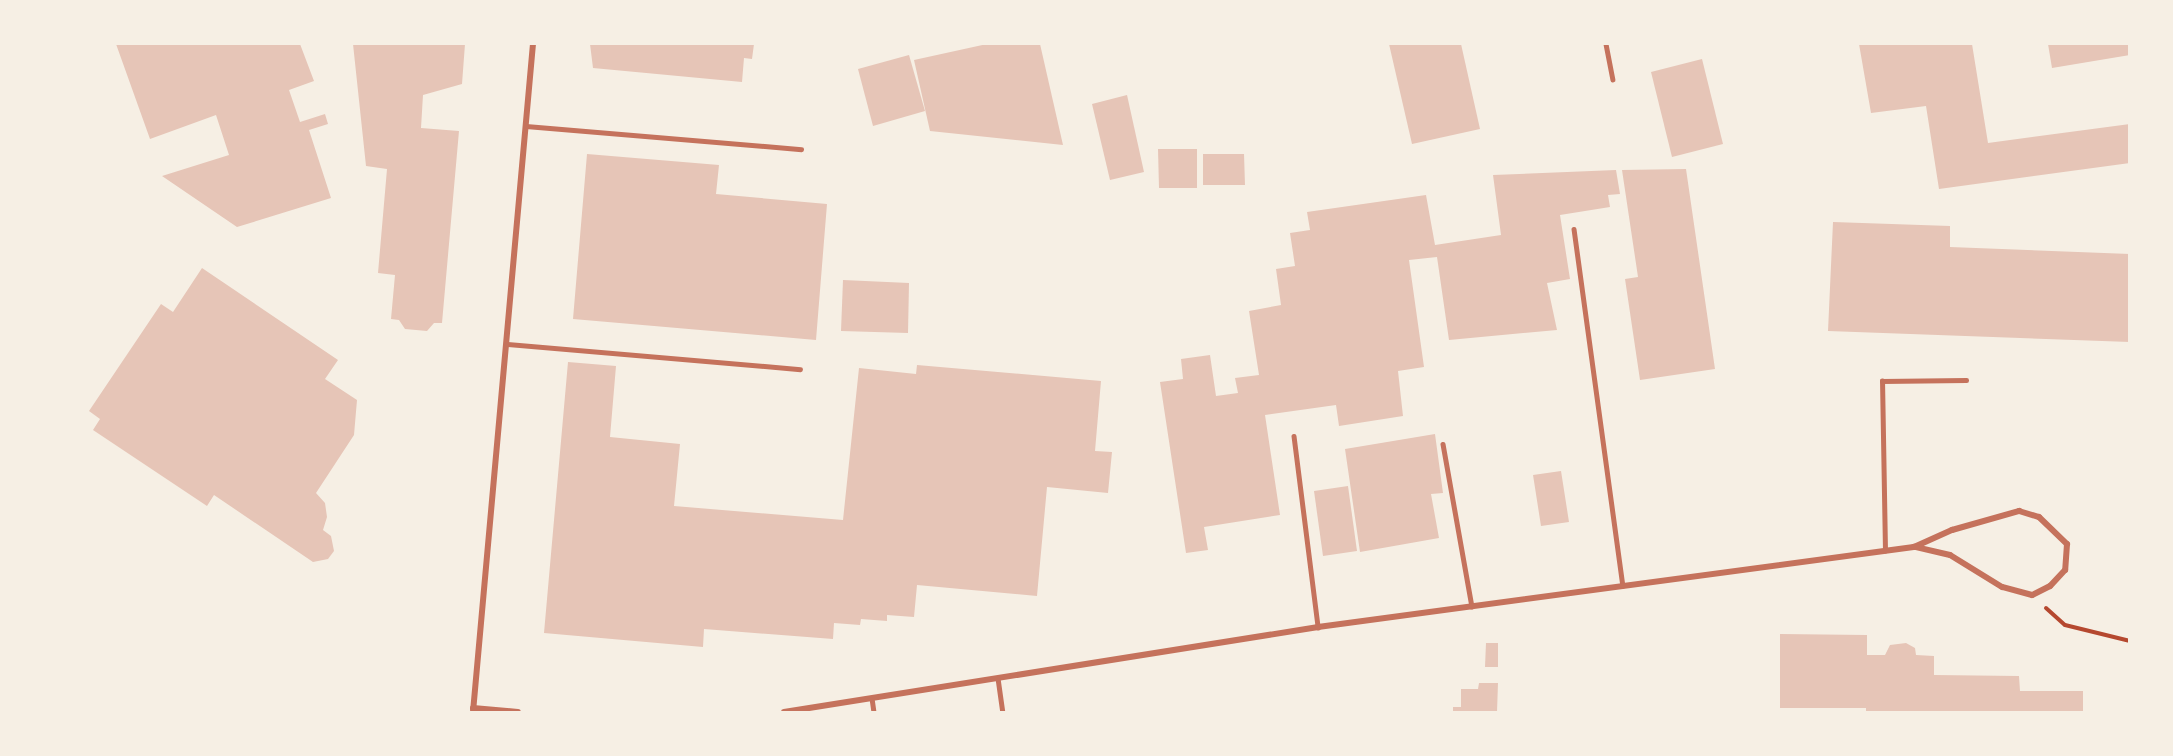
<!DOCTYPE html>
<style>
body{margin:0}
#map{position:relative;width:2173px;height:756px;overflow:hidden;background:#f6efe4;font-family:"Zilla Slab",serif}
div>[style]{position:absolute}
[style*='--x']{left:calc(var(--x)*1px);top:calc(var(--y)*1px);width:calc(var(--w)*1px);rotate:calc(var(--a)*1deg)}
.building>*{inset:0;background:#e6c5b7}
.path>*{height:4px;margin:-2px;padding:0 2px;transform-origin:2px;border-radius:2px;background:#b5482f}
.service>*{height:4.5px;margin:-2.25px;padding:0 2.25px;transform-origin:2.25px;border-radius:2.25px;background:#c5725c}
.minor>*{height:6px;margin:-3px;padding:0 3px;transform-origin:3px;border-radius:3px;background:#c5725c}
span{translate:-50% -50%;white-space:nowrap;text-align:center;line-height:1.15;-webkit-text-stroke:6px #f6efe4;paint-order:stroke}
.frame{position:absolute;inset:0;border:45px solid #f6efe4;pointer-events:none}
</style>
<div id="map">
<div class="building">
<i style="clip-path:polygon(116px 44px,300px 44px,314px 81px,289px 90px,300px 122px,325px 114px,328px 124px,309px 130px,331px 198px,237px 227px,162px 176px,229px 155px,216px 115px,150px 139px)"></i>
<i style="clip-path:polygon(353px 44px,465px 44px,462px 84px,423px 95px,421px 128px,459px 131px,442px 323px,434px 323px,427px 331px,405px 329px,399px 320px,391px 319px,395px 275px,378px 273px,387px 169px,366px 166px)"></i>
<i style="clip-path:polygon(590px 44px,595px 45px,754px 44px,752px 59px,744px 58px,742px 82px,593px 68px)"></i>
<i style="clip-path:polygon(987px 44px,1040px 44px,1063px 145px,930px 131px,914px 60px)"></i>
<i style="clip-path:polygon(1389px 44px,1461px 44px,1480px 129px,1412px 144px)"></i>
<i style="clip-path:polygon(1859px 44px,1972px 44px,1988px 143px,2130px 124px,2130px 163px,1939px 189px,1926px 106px,1871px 113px)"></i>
<i style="clip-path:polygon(2048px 44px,2130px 44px,2130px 55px,2052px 68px)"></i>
<i style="clip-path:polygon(909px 55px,925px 111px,873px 126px,858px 69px)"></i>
<i style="clip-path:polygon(1702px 59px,1723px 144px,1672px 157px,1651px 72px)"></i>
<i style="clip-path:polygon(1127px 95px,1144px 172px,1110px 180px,1092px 104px)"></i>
<i style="clip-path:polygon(1158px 149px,1197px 149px,1197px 188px,1159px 188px)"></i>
<i style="clip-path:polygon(587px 154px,719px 165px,716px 194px,827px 204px,816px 340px,573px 319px)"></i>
<i style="clip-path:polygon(1203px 154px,1244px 154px,1245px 185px,1203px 185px)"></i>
<i style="clip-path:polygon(1686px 169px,1715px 369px,1640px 380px,1625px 279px,1638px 277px,1622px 170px)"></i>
<i style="clip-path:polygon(1616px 170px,1620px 194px,1608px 195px,1610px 207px,1560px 215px,1570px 279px,1547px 283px,1557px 330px,1449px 340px,1437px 257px,1409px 260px,1424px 367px,1398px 371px,1403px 416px,1339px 426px,1336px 405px,1265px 415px,1280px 515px,1204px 527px,1208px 550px,1186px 553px,1160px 382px,1183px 379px,1181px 359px,1210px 355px,1216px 396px,1238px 393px,1235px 378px,1259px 375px,1249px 311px,1281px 305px,1276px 269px,1295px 266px,1290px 233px,1310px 230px,1307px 212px,1426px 195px,1435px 245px,1501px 235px,1493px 175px)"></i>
<i style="clip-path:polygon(1833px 222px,1950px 226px,1950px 247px,2130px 254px,2130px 342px,1828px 331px)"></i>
<i style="clip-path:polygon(202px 268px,338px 360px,325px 379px,357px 400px,354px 435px,316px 493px,325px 503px,327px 517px,323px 530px,331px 536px,334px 551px,328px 559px,313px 562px,214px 495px,207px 506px,93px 430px,100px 419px,89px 411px,161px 304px,173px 312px)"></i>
<i style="clip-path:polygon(843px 280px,909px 283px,908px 333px,841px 331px)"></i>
<i style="clip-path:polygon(568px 362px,616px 366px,610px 437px,680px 444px,674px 506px,843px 520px,859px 368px,916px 374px,917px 365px,1101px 381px,1095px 451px,1112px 452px,1108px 493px,1047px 487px,1037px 596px,917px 585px,914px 617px,887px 615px,887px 621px,861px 619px,860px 625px,834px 623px,833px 639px,704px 629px,703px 647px,544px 633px)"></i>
<i style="clip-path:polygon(1435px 434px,1443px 493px,1431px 494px,1439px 538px,1360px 552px,1345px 449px)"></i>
<i style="clip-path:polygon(1561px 471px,1569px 522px,1541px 526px,1533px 475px)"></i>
<i style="clip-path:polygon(1348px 486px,1357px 551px,1323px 556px,1314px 491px)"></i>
<i style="clip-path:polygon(1780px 634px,1867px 635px,1867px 655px,1885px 655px,1890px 645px,1906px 643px,1915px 648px,1916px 655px,1934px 656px,1934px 675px,2019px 676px,2020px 691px,2083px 691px,2083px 712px,1866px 712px,1866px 708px,1780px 708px)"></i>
<i style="clip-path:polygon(1486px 643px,1498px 643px,1498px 667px,1485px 667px)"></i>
<i style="clip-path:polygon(1479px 683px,1498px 683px,1497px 712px,1453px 712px,1453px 707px,1461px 707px,1461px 689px,1478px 689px)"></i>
</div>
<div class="path">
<i style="--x:2046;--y:608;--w:25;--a:42"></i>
<i style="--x:2065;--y:625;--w:67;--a:13.8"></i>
</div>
<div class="service">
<i style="--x:1606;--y:44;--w:36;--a:79"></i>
<i style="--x:526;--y:126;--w:276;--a:4.8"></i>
<i style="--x:1574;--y:229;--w:360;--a:82.2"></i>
<i style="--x:507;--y:344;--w:294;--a:4.9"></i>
<i style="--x:1294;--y:436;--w:193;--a:82.8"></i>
<i style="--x:1443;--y:444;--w:165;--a:79.9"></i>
<i style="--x:1885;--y:551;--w:170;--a:-91"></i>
<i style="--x:1882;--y:381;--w:84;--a:-0.7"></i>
<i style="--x:998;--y:678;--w:34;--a:82"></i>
<i style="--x:872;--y:698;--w:14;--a:82"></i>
</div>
<div class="minor">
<i style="--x:473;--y:708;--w:45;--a:5.1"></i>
<i style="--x:473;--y:712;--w:671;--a:-84.87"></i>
<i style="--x:784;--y:712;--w:541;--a:-9.04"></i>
<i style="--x:1318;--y:627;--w:601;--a:-7.65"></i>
<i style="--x:1914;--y:547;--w:42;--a:-24.1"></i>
<i style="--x:1952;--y:530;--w:70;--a:-15.8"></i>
<i style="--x:2019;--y:511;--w:21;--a:17"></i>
<i style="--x:2039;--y:517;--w:39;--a:44"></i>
<i style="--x:2067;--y:544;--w:26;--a:94"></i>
<i style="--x:2065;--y:570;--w:22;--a:133"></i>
<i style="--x:2050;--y:586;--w:20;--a:153"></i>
<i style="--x:2032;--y:595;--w:31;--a:-165"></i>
<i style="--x:2002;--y:587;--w:61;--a:-148.4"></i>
<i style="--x:1950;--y:555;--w:37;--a:-167"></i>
</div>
<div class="frame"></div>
</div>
